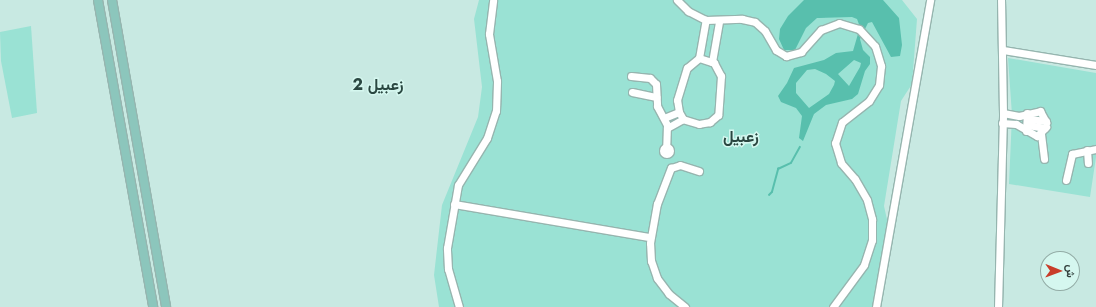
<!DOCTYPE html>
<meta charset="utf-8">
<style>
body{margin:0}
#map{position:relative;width:1096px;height:307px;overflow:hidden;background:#c8e9e2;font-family:Jost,Vazirmatn,sans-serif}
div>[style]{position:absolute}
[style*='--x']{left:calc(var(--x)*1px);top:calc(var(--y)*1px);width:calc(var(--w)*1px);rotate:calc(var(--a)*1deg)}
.green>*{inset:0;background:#9ae2d4}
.water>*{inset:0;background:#58bfad}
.stream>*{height:1.5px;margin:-0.75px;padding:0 0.75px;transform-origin:0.75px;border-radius:0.75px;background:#58bfad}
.roads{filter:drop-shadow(1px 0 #96b5af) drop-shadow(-1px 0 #96b5af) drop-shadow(0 1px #96b5af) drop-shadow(0 -1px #96b5af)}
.minor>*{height:7px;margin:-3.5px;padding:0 3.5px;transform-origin:3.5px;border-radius:3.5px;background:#fff}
.minor>.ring{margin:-3.5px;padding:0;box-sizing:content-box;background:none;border:7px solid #fff;border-radius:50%}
.major>*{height:8px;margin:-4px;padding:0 4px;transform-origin:4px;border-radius:4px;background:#8cc6bc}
span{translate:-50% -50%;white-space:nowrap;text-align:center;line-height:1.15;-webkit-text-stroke:3px #d5f7ef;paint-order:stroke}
.district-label{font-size:16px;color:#2a4741;font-weight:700}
.north{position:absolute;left:1040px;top:251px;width:40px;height:40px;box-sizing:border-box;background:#d5f7ef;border:1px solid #93aca6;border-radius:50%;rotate:91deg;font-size:11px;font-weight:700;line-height:16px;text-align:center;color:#2f3c39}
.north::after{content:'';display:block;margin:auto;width:14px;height:18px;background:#c93d2a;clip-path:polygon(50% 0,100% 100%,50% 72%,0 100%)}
</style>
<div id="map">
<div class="green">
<i style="clip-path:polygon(479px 0,902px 0,917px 19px,912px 84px,901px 101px,884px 206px,888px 224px,873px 307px,439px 307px,434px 275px,442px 205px,478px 117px,482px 87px,474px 19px)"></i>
<i style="clip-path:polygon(31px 26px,37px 113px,12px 118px,1px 61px,0 32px)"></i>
<i style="clip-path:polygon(1008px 58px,1096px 73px,1096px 157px,1090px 197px,1009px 184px,1012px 115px)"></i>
</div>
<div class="water">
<i style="clip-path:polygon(evenodd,804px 0,883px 0,899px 18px,902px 45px,900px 56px,891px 57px,872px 22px,868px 23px,860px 39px,863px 50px,870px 57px,870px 64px,865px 71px,858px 94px,852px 99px,826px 105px,814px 114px,803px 141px,799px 138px,802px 116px,796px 108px,781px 102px,778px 96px,787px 83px,794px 68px,824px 60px,836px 53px,853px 51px,860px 27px,857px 19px,852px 17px,817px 18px,806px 28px,795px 50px,784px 50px,779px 39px,780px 29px,788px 16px,804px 0,854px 60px,861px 63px,860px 67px,849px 86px,838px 74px,854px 60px,804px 0,815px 69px,826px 74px,835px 81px,834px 85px,829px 94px,809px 108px,796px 93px,796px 83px,807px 70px,815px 69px)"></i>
</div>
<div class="stream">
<i style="--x:769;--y:195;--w:4;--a:-45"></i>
<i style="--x:772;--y:192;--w:24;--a:-75"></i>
<i style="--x:778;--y:169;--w:14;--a:-25"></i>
<i style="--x:791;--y:163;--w:18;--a:-61"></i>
</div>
<div class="roads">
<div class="minor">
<i style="--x:677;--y:0;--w:16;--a:45"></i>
<i style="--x:688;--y:11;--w:20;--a:27"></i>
<i style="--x:706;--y:20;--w:36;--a:-2"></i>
<i style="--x:742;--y:19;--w:13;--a:13"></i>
<i style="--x:755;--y:22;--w:13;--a:42"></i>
<i style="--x:765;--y:31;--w:22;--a:60"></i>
<i style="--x:776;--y:50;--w:12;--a:31"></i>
<i style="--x:786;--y:56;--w:16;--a:-15"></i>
<i style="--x:801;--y:52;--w:30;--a:-48"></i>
<i style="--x:821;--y:30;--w:19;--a:-21"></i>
<i style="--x:839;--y:23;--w:21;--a:17"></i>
<i style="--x:859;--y:29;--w:23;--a:47"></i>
<i style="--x:875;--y:46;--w:21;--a:73"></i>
<i style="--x:881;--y:66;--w:19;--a:96"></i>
<i style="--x:879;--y:85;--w:19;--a:122"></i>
<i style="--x:869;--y:101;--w:34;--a:142"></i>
<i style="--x:842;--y:122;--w:22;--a:108"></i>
<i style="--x:835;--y:143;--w:21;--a:73"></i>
<i style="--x:841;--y:163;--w:21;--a:49"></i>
<i style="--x:855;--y:179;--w:24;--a:60"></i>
<i style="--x:867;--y:200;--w:20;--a:75"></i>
<i style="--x:872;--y:219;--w:21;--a:90"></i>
<i style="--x:872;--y:240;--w:26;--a:108"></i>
<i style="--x:864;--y:265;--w:52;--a:126.4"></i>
<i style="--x:1003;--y:50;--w:94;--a:9.2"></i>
<i style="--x:699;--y:58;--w:16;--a:18"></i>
<i style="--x:714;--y:63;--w:15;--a:62"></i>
<i style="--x:721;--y:76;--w:39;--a:94"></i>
<i style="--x:718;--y:115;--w:11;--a:139"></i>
<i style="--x:710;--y:122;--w:11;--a:170"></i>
<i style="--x:699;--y:124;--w:17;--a:-163"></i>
<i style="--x:683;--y:119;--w:8;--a:-120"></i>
<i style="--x:679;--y:112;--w:12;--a:-99"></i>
<i style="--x:677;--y:100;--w:34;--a:-73"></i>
<i style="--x:687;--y:68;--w:16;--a:-40"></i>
<i style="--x:699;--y:58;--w:39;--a:-80"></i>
<i style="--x:712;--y:62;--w:41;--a:-80.1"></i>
<i style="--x:631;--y:76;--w:19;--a:6"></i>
<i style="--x:650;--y:78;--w:8;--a:45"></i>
<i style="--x:656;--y:84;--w:22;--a:87"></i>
<i style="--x:657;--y:106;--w:21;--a:62"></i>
<i style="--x:667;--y:125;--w:23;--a:92"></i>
<i style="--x:632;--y:92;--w:25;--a:12"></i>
<i style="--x:1003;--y:113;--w:16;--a:11"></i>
<i style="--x:1019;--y:116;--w:22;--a:-13"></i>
<i style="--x:1040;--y:111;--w:13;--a:61"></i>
<i style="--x:664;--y:118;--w:16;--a:-22"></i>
<i style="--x:1029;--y:119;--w:17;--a:7"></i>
<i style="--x:1002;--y:123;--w:14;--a:4"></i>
<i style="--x:1016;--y:124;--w:24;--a:30"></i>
<i style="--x:1037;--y:136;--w:13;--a:-45"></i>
<i style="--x:1028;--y:125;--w:17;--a:10"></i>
<i style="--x:667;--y:128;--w:18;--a:-29"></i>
<i style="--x:1026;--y:131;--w:18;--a:-87"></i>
<i style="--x:1041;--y:134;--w:25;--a:83"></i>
<i class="ring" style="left:663.5px;top:147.5px;width:0;height:0"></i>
<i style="--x:1087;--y:150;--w:13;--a:86"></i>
<i style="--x:1066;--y:180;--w:27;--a:-77"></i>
<i style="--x:1072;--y:154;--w:25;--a:-12"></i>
<i style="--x:454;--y:204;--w:199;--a:9.6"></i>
<i style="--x:459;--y:307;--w:40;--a:-106"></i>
<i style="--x:448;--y:269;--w:21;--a:-93"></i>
<i style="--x:447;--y:248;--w:64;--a:-80.1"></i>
<i style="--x:458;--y:185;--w:55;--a:-58.3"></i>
<i style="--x:487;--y:138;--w:28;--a:-72"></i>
<i style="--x:496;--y:111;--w:30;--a:-88"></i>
<i style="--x:497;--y:81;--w:48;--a:-99.7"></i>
<i style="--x:489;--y:34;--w:34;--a:-83"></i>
<i style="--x:685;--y:307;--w:21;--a:-141"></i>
<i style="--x:669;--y:294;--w:20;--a:-127"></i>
<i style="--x:657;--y:278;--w:18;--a:-109"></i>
<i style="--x:651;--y:261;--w:18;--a:-93"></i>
<i style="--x:650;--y:243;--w:40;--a:-80"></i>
<i style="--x:657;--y:204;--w:39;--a:-69"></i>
<i style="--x:671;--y:168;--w:9;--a:-18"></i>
<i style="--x:680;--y:165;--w:20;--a:18"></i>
<i style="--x:876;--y:307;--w:312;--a:-80"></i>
<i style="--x:998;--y:307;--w:194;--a:-88.5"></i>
<i style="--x:1003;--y:113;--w:113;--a:-91"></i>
</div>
<div class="major">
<i style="--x:98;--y:0;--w:312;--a:79.8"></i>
<i style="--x:112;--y:0;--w:312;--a:80"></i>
</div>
</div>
<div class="district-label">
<span style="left:378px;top:85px">زعبيل 2</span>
<span style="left:741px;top:137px">زعبيل</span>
</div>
<div class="north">ش</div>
</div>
